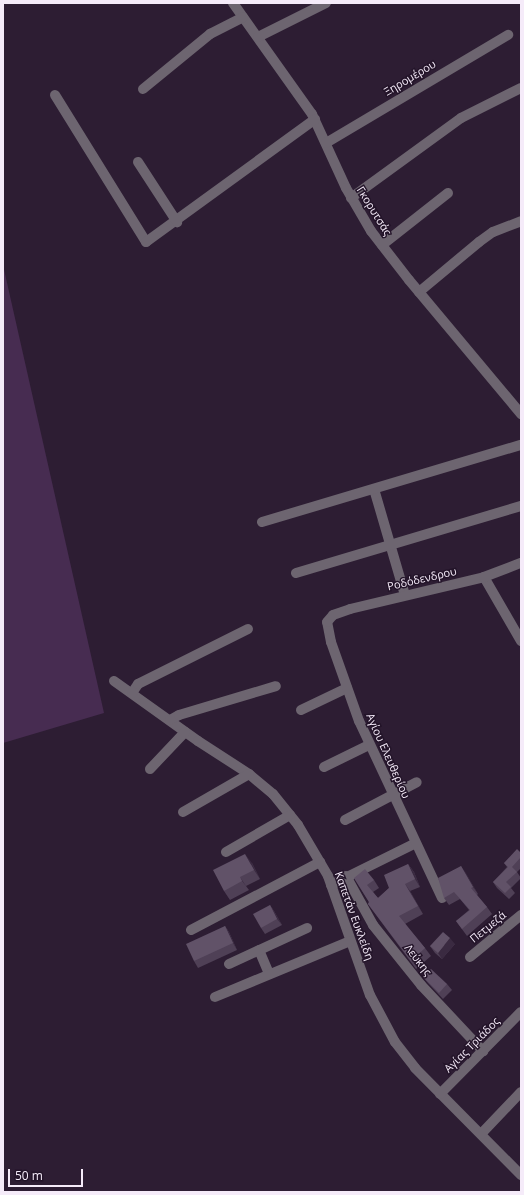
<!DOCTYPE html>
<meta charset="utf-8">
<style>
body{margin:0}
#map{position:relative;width:524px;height:1195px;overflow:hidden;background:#2d1d33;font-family:"Open Sans",sans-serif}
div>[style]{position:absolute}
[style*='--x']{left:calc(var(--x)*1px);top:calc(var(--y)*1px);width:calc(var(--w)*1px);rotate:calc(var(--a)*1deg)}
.green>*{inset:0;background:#472c51}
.minor>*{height:10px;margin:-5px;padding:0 5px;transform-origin:5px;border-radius:5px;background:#6d6570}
.wall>*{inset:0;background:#4f4056}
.shaded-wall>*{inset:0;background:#3a2a41}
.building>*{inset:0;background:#615268}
span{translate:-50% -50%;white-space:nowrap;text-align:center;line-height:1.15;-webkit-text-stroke:3px #231429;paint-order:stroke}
.street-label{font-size:11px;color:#f5ebf9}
.frame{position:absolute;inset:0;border:4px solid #f5ebf9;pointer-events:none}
.scale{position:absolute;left:8px;top:1169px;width:75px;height:18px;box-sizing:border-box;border:2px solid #f5ebf9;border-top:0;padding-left:5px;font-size:12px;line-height:14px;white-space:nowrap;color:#f5ebf9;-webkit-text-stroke:3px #231429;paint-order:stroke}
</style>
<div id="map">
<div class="green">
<i style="clip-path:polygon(3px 265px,104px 713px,3px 743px)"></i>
</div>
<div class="minor">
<i style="--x:233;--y:3;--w:136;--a:54.6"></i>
<i style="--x:312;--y:114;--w:81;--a:65.3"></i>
<i style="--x:346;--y:188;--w:50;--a:59.8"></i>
<i style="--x:371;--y:231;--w:62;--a:52.2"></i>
<i style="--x:409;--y:280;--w:175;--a:50.1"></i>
<i style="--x:258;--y:37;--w:76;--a:-26.6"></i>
<i style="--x:143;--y:89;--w:87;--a:-39.4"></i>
<i style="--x:210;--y:34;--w:37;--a:-27"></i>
<i style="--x:55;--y:95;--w:173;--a:58.2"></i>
<i style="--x:146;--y:242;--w:209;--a:-36"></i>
<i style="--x:326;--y:143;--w:212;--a:-30.7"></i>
<i style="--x:138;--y:162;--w:72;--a:57"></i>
<i style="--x:351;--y:198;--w:136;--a:-36"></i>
<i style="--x:461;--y:118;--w:67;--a:-26.6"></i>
<i style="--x:382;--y:245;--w:84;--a:-38.2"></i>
<i style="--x:419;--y:292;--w:78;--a:-39.8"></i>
<i style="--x:479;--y:242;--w:17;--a:-36"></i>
<i style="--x:493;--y:232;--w:30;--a:-21"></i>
<i style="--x:374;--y:489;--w:110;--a:73.7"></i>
<i style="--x:262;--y:522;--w:270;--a:-16.6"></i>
<i style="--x:296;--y:573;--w:235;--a:-16.6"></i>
<i style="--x:484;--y:577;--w:74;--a:60"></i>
<i style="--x:114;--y:681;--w:103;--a:35.5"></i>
<i style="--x:198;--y:741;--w:61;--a:32.9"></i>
<i style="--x:249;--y:774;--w:31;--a:40"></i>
<i style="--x:273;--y:794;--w:40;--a:51"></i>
<i style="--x:298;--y:825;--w:59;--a:59.5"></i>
<i style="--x:328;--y:876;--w:126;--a:70.6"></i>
<i style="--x:370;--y:995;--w:53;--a:62"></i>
<i style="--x:395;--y:1042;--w:33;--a:52"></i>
<i style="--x:415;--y:1068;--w:151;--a:45.3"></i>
<i style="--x:132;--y:693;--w:11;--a:-56"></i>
<i style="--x:138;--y:684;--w:123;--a:-26.6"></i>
<i style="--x:301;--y:710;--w:51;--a:-25.6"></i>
<i style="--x:170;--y:720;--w:10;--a:-29"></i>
<i style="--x:179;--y:715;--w:101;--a:-16.6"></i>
<i style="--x:324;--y:767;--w:50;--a:-26.1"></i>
<i style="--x:150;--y:769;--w:51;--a:-46.6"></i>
<i style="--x:183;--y:812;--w:76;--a:-29.9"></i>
<i style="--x:345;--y:820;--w:81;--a:-27.8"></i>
<i style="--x:226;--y:852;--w:74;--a:-30"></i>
<i style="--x:346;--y:876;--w:56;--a:61.1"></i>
<i style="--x:373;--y:925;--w:77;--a:51.3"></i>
<i style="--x:421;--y:985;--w:91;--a:46.8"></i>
<i style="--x:331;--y:885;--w:93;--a:-26.3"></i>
<i style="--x:442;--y:898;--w:195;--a:-115.1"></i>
<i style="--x:359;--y:721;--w:84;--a:-109.5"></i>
<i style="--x:331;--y:642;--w:20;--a:-101"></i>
<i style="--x:327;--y:622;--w:9;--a:-49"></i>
<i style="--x:333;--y:615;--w:18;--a:-19"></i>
<i style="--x:350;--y:609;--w:138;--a:-13.4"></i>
<i style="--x:484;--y:577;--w:40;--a:-21"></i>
<i style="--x:191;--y:930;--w:146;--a:-27.8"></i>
<i style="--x:259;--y:950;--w:26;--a:67"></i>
<i style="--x:470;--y:957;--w:66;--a:-39.5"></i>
<i style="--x:229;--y:964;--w:86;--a:-24.8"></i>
<i style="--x:215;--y:997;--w:146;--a:-22.5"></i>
<i style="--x:440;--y:1094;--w:115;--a:-45.4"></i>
<i style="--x:481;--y:1134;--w:58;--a:-46.4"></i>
</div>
<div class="wall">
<i style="clip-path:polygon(521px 853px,521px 868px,517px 872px,521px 878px,511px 888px,515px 893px,509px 899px,497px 888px,493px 882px,507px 867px,504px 863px)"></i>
<i style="clip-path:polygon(252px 863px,260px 879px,246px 886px,249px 890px,230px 900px,224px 891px)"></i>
<i style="clip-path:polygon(408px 864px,414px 872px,420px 887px,410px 891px,423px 914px,405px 924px,425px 948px,431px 956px,416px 969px,368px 904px,369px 902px,354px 878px,374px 880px,379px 888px,373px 892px,378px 898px,389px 888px)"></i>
<i style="clip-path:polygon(461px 866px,478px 894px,477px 895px,487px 907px,492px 914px,467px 936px,456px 921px,469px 910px,460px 899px,449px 905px,444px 898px)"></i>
<i style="clip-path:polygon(270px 905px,274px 911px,282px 925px,265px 934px,261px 928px)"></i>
<i style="clip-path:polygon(225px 926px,229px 932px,237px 950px,198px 968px,194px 961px)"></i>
<i style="clip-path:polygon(455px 944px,442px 959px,435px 953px,430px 946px)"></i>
<i style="clip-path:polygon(423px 977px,447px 984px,452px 990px,443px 999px,428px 983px)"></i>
</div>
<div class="shaded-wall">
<i style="clip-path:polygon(245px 854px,252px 863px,260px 879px,254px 870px)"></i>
<i style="clip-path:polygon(408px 864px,414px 872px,420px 887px,415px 879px)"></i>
<i style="clip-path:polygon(461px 866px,466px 873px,478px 894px,473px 887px)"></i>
<i style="clip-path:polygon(240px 877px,246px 886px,249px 890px,242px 881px)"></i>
<i style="clip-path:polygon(405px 884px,410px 891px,423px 914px,418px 906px)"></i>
<i style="clip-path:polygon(270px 905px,274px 911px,282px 925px,277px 919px)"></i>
<i style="clip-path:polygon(225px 926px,229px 932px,237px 950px,233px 943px)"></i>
<i style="clip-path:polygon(450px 938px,455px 944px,442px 959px,438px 953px)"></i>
</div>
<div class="building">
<i style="clip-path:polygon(517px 849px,521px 853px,521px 857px,512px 867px,517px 872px,506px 882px,511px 887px,505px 893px,493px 882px,508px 867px,504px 863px)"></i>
<i style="clip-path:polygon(245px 854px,254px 870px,240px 877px,242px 881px,224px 891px,213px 870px)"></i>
<i style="clip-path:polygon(408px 864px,415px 879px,405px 884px,418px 906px,399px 916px,425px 948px,411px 961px,368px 904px,369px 902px,354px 878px,365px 869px,374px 880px,367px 885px,378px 898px,389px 888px,384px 875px)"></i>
<i style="clip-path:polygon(461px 866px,473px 887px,471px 888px,487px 907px,462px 929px,456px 921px,470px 910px,454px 892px,444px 898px,438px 878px)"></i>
<i style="clip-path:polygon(270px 905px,277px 919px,261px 928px,253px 914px)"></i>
<i style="clip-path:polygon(225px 926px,233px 943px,194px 961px,186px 944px)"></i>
<i style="clip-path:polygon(443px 932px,450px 938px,438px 953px,430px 946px)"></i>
<i style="clip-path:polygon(431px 969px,447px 984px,439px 993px,423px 977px)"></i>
</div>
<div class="street-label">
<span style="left:410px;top:78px;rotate:-31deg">Ξηρομέρου</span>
<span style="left:374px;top:211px;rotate:58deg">Γκορυτσάς</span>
<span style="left:422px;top:579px;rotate:-13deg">Ροδόδενδρου</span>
<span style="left:388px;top:756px;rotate:66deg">Αγίου Ελευθερίου</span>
<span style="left:354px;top:916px;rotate:70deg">Καπετάν Ευκλείδη</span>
<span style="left:488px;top:927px;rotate:-39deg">Πετμεζά</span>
<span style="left:418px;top:960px;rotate:52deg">Λεύκης</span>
<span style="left:472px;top:1045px;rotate:-45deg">Αγίας Τριάδος</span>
</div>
<div class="frame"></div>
<div class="scale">50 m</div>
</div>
